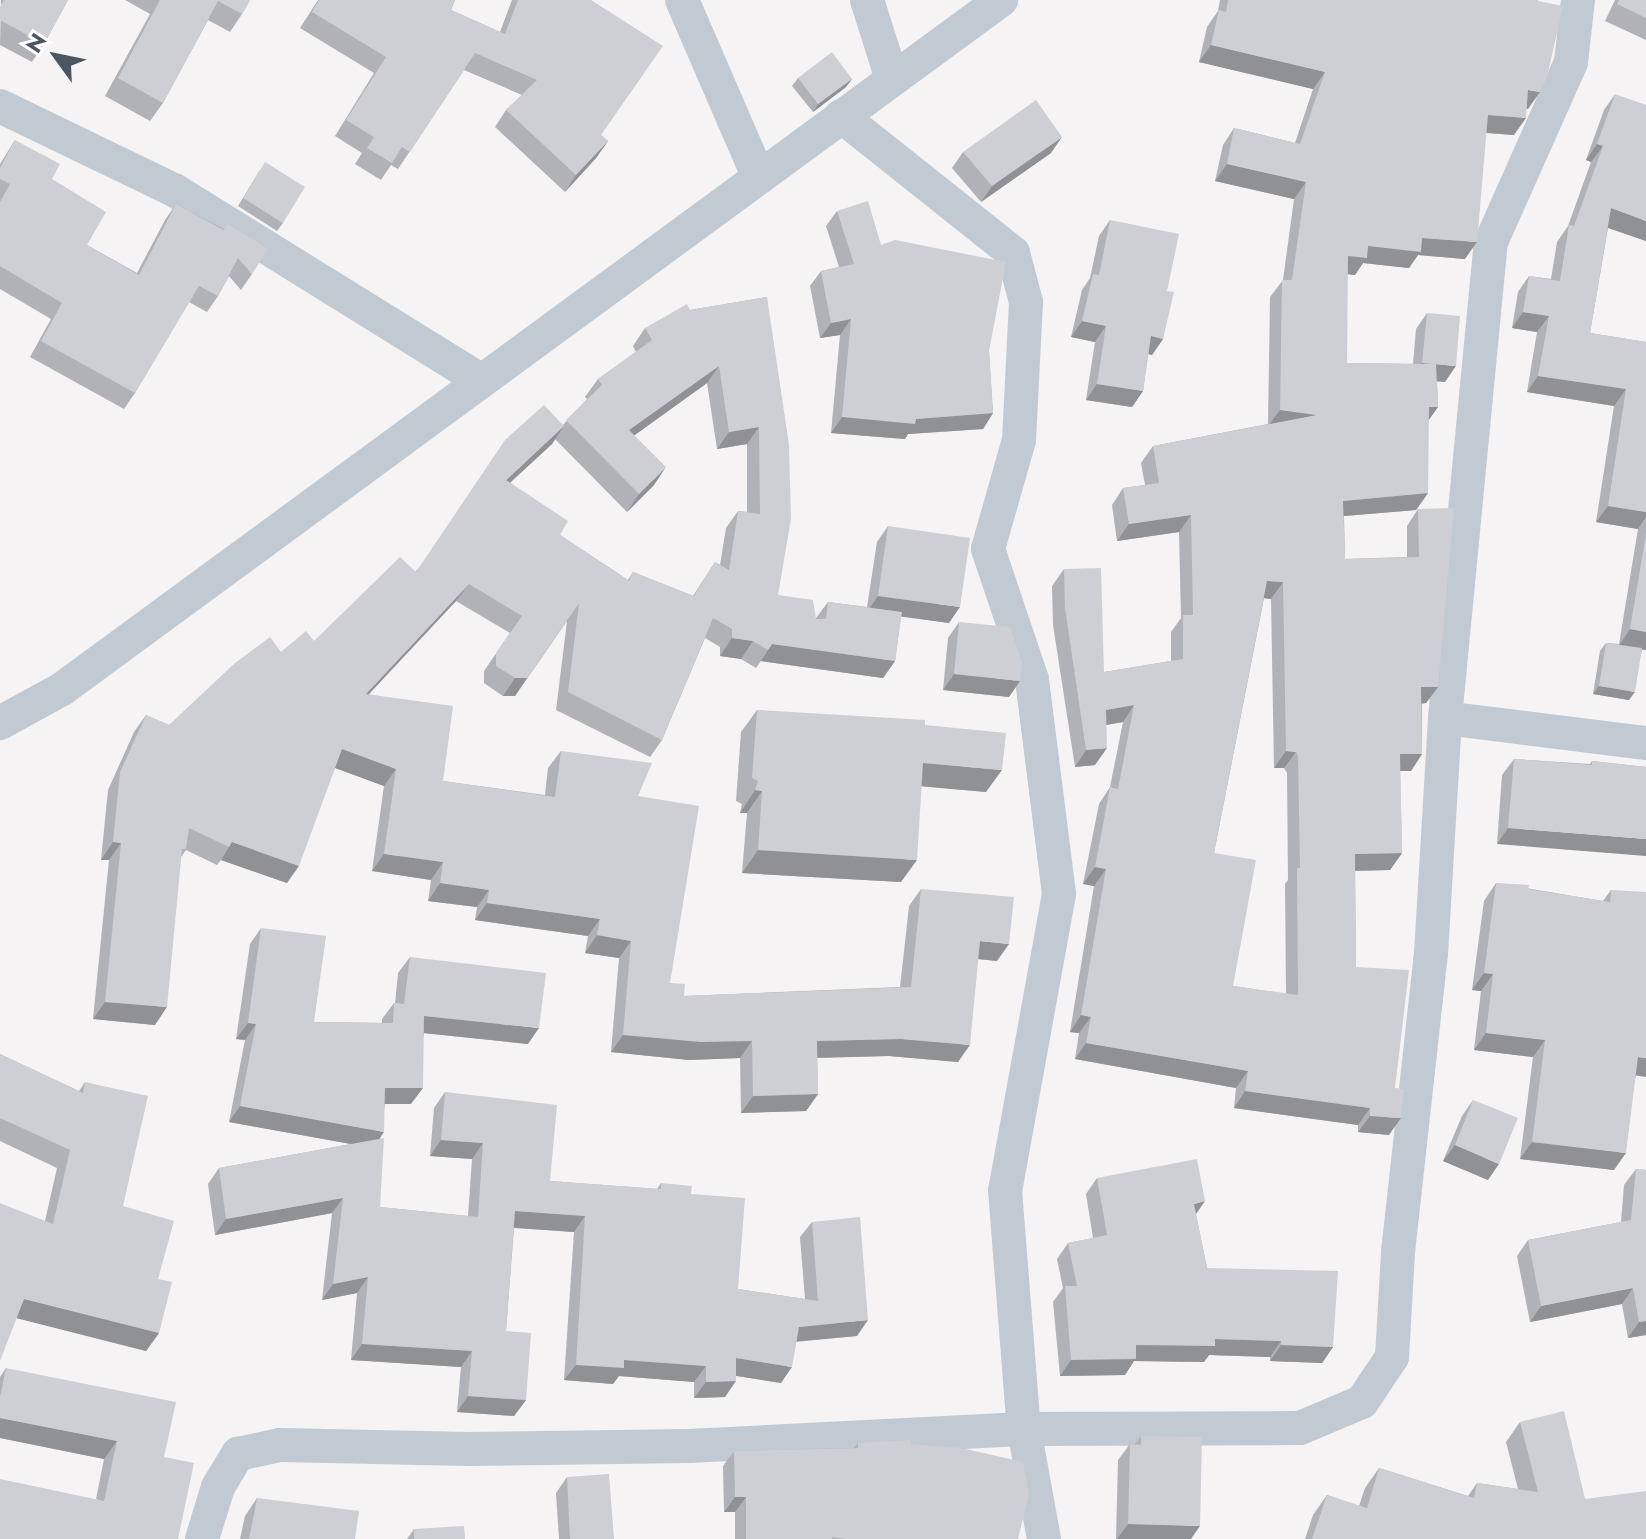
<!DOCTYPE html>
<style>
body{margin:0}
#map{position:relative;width:1646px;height:1539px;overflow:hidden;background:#f5f3f3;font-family:Jost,sans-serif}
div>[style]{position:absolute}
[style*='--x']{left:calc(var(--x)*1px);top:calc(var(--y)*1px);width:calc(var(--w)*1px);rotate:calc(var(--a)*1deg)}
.minor>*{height:34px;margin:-17px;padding:0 17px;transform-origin:17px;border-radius:17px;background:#c1cad2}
.wall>*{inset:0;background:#b0b2b7}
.shaded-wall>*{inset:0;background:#909195}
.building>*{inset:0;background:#cdcfd5}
span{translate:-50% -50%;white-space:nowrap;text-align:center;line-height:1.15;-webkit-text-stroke:6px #fff;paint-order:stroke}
.north{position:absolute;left:16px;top:16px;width:80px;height:80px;-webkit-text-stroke:6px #fff;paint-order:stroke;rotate:303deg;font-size:22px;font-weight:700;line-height:32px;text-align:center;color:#4a5661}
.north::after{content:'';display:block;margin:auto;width:28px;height:36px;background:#4a5661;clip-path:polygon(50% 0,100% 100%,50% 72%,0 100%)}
</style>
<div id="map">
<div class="minor">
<i style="--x:682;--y:0;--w:192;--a:66.6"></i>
<i style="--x:867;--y:0;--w:83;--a:72.4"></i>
<i style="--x:0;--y:106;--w:193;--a:25.8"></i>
<i style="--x:174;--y:190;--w:360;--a:31.8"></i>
<i style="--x:841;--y:116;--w:220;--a:38.5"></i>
<i style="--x:1013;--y:253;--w:51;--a:75.1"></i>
<i style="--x:1026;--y:302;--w:138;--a:92.9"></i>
<i style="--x:1019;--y:440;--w:113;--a:105.9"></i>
<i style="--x:988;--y:549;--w:138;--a:71.4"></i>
<i style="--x:1032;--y:680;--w:216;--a:82.8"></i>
<i style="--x:1059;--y:894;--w:301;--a:100.3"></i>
<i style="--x:1005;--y:1190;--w:240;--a:85.5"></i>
<i style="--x:1024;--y:1429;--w:112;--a:79.7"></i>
<i style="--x:1445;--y:718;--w:203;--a:7.1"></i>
<i style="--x:0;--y:723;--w:71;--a:-28.7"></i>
<i style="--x:62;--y:689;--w:1165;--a:-36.27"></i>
<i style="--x:202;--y:1539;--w:54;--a:-72.9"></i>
<i style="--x:218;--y:1487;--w:39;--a:-59"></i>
<i style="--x:238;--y:1454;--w:43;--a:-12.1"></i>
<i style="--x:280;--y:1445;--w:189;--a:1.2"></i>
<i style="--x:469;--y:1449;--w:220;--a:-0.8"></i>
<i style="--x:689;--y:1446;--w:335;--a:-2.9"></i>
<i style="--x:1024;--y:1429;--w:276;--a:-0.2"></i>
<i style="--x:1300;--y:1428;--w:67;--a:-22.8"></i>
<i style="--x:1362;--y:1402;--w:54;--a:-56.3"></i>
<i style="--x:1392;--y:1357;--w:105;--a:-86.7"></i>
<i style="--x:1398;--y:1252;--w:300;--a:-83.7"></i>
<i style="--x:1431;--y:954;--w:236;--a:-86.6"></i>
<i style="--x:1445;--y:718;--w:478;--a:-84.5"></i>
<i style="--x:1491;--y:242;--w:197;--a:-66"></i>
<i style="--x:1571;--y:62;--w:62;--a:-83.6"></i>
</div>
<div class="wall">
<i style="clip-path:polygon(1px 0,68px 0,44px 44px,32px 62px,0 45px)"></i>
<i style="clip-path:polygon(125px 0,250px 0,242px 14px,230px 32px,208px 20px,163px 103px,150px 121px,105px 96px,150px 14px)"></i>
<i style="clip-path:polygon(318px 0,455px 0,451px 10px,500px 32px,512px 0,591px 0,601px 135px,608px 141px,596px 158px,565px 192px,495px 127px,506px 110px,522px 95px,464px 70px,398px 169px,391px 165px,381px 180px,355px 164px,362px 153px,335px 136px,374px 73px,300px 28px)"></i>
<i style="clip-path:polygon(evenodd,1220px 0,1538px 0,1528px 109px,1526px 109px,1514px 135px,1486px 133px,1465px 259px,1418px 255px,1409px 268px,1363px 263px,1355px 275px,1347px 274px,1347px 363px,1413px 364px,1416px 329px,1427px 313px,1445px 382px,1437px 381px,1438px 407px,1428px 420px,1428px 493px,1416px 510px,1344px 516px,1345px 559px,1407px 557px,1407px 526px,1418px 509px,1438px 687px,1426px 703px,1422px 704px,1422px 754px,1411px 771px,1400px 771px,1402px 853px,1390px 870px,1355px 871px,1356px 967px,1389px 1135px,1358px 1132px,1358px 1125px,1234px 1108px,1236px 1088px,1075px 1059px,1079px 1033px,1070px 1032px,1094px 886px,1083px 884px,1099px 804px,1110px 787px,1123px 722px,1106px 725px,1095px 765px,1075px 767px,1053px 625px,1052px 586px,1064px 569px,1104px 672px,1171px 661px,1171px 632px,1181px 618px,1179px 532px,1117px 541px,1112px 505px,1123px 488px,1145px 485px,1141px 463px,1153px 446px,1268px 424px,1270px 297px,1283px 280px,1294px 199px,1215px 181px,1223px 145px,1234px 128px,1295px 143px,1313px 89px,1199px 62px,1207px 27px,1218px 11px,1220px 0,1264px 598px,1271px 599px,1274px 768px,1284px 768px,1287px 773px,1288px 880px,1285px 884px,1286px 994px,1233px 986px,1214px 853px,1264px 598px)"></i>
<i style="clip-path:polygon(1615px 0,1646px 0,1646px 40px,1605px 21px)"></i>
<i style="clip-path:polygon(798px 78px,852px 79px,846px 87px,813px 112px,792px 86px)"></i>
<i style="clip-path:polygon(1615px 94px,1646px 241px,1608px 228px,1590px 333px,1646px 342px,1646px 650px,1642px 650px,1629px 700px,1593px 694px,1600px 651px,1606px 643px,1619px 644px,1638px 529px,1596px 522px,1614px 406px,1527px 392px,1537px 332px,1512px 328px,1518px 292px,1529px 276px,1551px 279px,1557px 242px,1568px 226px,1591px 162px,1586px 160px,1604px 110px)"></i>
<i style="clip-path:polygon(15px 140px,52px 179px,87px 245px,137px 273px,165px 220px,176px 204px,224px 229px,252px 274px,241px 290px,229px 276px,218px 296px,207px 312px,189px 302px,135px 393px,124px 409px,30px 357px,51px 319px,0 289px,0 164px)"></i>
<i style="clip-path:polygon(963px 152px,1051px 153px,981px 202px,952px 168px)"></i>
<i style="clip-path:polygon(260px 170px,283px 223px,277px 231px,238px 206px)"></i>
<i style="clip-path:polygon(837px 211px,881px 245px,989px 351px,993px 413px,983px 429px,908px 434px,905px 439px,831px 433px,840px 335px,820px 338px,810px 286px,821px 271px,839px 267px,826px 226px)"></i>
<i style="clip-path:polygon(1110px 220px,1167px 291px,1163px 339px,1152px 355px,1148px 354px,1143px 391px,1132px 407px,1086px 400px,1095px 342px,1071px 337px,1082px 290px,1090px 278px,1099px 236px)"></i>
<i style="clip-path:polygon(evenodd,767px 297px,778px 595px,816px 618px,828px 602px,867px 607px,877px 542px,888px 526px,949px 623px,901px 616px,895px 661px,883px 678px,761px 661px,756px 668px,741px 659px,720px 656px,720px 647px,705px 638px,662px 740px,650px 757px,556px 710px,567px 621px,515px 696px,503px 696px,484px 683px,484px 671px,510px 633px,456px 601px,369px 694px,443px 781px,545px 795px,548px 768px,561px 751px,638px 796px,670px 983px,684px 996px,900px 987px,909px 906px,921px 889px,997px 961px,978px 959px,958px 1062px,889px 1056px,817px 1058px,818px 1094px,806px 1111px,741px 1113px,740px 1058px,689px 1060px,611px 1052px,619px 958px,585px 953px,588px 936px,475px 920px,477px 907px,428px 901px,431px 880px,372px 871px,384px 786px,335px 768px,287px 883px,221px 860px,217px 865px,186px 850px,181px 857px,155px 1025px,93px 1019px,109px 860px,101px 860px,108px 790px,134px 732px,146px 715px,169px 725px,281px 652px,314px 641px,416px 571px,563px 425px,587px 399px,585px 397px,598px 379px,636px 352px,633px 346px,645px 328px,690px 310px,767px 297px,707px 383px,717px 449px,747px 444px,747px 512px,738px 511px,726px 528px,720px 565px,715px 562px,693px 596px,633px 572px,628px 580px,560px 535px,510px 483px,552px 444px,555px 439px,627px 512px,654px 485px,634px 435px,707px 383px)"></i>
<i style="clip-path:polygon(959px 622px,1009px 697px,943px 690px,948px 638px)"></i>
<i style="clip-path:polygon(757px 710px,925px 725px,986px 792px,921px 786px,901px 882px,742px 873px,747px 813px,740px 813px,742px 804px,736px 801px,741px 732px)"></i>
<i style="clip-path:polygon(1514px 759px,1590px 764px,1592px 761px,1646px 767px,1497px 844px,1502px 775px)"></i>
<i style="clip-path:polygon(1496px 883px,1603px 901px,1611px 890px,1636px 1075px,1614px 1170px,1520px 1159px,1533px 1057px,1474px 1050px,1481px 991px,1472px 990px,1484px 901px)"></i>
<i style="clip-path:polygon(261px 928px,314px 1022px,382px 1023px,382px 1019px,394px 1003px,395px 1004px,398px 973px,410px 957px,528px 1044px,424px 1033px,411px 1104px,385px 1104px,380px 1139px,380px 1207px,468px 1216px,472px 1159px,430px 1156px,434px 1108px,445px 1092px,550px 1181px,657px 1189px,661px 1183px,691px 1194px,738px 1289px,805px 1299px,800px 1237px,812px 1222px,857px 1336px,796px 1342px,781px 1383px,736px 1376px,725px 1397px,694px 1398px,694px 1382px,619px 1376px,613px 1384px,564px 1380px,574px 1232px,514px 1228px,506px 1331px,526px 1400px,514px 1416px,457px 1412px,461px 1367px,351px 1360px,357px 1293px,322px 1300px,332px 1213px,215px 1235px,208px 1184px,219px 1168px,351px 1144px,229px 1122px,245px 1040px,236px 1039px,250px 944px)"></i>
<i style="clip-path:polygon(0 1054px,79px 1091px,85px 1082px,123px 1206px,158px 1279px,159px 1333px,146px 1351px,17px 1318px,45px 1221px,57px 1168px,0 1141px)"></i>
<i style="clip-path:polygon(1473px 1100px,1488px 1180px,1443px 1161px,1462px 1116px)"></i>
<i style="clip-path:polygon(1636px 1169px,1646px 1170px,1646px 1335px,1628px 1338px,1622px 1304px,1530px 1322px,1517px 1256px,1528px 1240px,1621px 1222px,1624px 1185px)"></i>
<i style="clip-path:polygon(1097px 1178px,1196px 1215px,1207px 1268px,1333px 1347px,1322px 1363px,1270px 1361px,1270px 1357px,1209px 1355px,1204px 1362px,1134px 1361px,1125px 1375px,1060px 1376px,1053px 1302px,1063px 1288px,1057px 1259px,1068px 1243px,1093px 1238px,1086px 1194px)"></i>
<i style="clip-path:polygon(6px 1368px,164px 1457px,178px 1539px,96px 1499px,104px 1459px,0 1438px,0 1377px)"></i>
<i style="clip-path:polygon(1520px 1422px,1585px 1499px,1646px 1539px,1305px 1539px,1313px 1515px,1327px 1495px,1359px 1506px,1365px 1488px,1379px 1468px,1468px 1496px,1477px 1483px,1518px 1489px,1506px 1442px)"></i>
<i style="clip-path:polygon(1141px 1436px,1191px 1539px,1116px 1539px,1118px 1460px,1130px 1444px,1135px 1444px)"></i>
<i style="clip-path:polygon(858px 1443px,911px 1444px,1018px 1539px,735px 1539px,735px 1512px,724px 1512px,723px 1466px,734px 1451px,854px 1448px)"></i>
<i style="clip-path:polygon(567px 1477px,614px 1539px,559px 1539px,556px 1493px)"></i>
<i style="clip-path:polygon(257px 1498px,355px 1539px,240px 1539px,245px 1516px)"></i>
<i style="clip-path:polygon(414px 1529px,465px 1539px,407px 1539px)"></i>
</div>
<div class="shaded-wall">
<i style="clip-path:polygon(1211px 45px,1325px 72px,1313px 89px,1199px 62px)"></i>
<i style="clip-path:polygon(852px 79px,846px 87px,813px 112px,818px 104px)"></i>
<i style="clip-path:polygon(1528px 90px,1540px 92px,1528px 109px,1516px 107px)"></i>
<i style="clip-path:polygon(1488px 115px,1526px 118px,1514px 135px,1476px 132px)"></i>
<i style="clip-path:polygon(1062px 137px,1051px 153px,981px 202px,992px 186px)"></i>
<i style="clip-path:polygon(608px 141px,596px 158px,565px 192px,576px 175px)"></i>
<i style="clip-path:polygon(1597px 144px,1603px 146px,1591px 162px,1586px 160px)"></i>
<i style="clip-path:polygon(1227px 164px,1306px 182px,1294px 199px,1215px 181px)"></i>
<i style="clip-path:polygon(1611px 208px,1646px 221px,1646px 241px,1600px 225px)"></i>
<i style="clip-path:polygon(1422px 238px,1477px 242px,1465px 259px,1418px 255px,1409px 268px,1363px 263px,1355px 275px,1336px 273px,1348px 256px,1368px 246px)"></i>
<i style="clip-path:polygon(1523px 312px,1549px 316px,1537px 332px,1512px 328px)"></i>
<i style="clip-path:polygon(851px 319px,840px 335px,820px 338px,831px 323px)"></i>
<i style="clip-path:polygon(1082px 321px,1106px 326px,1095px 342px,1071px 337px)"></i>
<i style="clip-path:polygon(1151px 336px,1163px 339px,1152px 355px,1140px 352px)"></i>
<i style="clip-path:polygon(1422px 363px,1456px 366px,1445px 382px,1411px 379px)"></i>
<i style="clip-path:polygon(719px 366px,707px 383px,617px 448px,629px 430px)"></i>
<i style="clip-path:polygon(1538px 376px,1626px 389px,1614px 406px,1527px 392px)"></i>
<i style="clip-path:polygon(1097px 384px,1143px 391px,1132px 407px,1086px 400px)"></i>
<i style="clip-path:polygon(1429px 407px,1438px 407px,1426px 424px)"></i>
<i style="clip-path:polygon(1280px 410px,1317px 415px,1268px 426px)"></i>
<i style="clip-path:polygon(993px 413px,983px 429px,908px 434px,905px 439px,831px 433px,842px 417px,916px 419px)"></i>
<i style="clip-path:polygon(564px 426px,552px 444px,494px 497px,506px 480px)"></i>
<i style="clip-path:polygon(759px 427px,747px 444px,717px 449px,729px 432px)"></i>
<i style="clip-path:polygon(666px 467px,654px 485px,627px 512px,639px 494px)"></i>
<i style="clip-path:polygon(1428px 493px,1416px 510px,1332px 517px,1343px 501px)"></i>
<i style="clip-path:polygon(1608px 506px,1646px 512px,1646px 517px,1638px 529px,1596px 522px)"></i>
<i style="clip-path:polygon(1191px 515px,1179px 532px,1117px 541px,1129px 524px)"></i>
<i style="clip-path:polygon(1267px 581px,1283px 582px,1271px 599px,1255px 597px)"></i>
<i style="clip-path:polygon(469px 584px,456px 601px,353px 711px,366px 694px)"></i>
<i style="clip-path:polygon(878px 596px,960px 607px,949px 623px,867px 612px)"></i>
<i style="clip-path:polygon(1630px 629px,1646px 632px,1646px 650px,1619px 646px)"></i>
<i style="clip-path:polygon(732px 638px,753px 641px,741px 659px,720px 656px)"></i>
<i style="clip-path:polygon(772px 644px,895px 661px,883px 678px,761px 661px)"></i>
<i style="clip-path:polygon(954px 674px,1020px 681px,1009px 697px,943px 690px)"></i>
<i style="clip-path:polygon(515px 678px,527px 678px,515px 696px,503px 696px)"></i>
<i style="clip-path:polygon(1599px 686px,1635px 692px,1629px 700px,1593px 694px)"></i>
<i style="clip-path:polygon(1421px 687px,1438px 687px,1426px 703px,1410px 704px)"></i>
<i style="clip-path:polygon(1134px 705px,1123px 722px,1094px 727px,1106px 710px)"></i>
<i style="clip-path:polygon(1107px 748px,1095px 765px,1075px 767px,1086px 750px)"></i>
<i style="clip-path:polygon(342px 749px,396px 769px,384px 786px,330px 766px)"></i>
<i style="clip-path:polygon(1286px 751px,1296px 752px,1284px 768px,1274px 768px)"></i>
<i style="clip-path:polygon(1400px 754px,1422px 754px,1411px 771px,1388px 771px)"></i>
<i style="clip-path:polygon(923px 763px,1002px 770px,986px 792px,907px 785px)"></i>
<i style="clip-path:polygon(755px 790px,762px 791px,747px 813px,740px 813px)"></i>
<i style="clip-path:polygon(1508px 828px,1646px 839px,1646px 856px,1497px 844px)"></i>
<i style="clip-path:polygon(113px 842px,121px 843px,109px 860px,101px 860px)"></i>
<i style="clip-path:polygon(232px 842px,299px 866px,287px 883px,221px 860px)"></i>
<i style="clip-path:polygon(758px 850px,917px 860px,901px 882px,742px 873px)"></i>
<i style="clip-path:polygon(1402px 853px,1390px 870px,1343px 871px,1355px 854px)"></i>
<i style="clip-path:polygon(384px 854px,443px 862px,431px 880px,372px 871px)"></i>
<i style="clip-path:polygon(1095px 867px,1106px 869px,1094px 886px,1083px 884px)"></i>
<i style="clip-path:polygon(440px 883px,489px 890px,477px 907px,428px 901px)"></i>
<i style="clip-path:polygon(487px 903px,600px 919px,588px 936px,475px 920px)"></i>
<i style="clip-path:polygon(597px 935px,631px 941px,619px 958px,585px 953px)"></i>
<i style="clip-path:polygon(980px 941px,1009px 944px,997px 961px,968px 958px)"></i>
<i style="clip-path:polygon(1484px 973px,1493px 974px,1481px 991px,1472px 990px)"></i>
<i style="clip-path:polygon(105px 1002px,167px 1007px,155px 1025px,93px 1019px)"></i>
<i style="clip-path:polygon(1081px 1015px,1091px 1017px,1079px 1033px,1070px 1032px)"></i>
<i style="clip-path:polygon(424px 1016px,539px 1028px,528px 1044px,413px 1032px)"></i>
<i style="clip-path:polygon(248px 1023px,256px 1024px,245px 1040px,236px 1039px)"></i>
<i style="clip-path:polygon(1486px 1033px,1545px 1040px,1533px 1057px,1474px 1050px)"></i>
<i style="clip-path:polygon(623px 1035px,752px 1041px,740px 1058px,689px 1060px,611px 1052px)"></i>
<i style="clip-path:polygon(901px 1039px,970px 1045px,958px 1062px,889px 1056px,804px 1058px,817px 1041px)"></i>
<i style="clip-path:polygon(1086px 1043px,1248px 1071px,1236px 1088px,1075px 1059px)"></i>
<i style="clip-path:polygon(1638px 1057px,1646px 1058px,1646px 1077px,1626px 1074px)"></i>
<i style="clip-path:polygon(385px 1088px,423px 1088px,411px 1104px,374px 1104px)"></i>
<i style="clip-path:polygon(1245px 1091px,1370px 1108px,1358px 1125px,1234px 1108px)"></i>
<i style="clip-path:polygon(818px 1094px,806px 1111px,741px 1113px,753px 1096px)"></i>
<i style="clip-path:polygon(240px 1106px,384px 1132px,373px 1148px,229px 1122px)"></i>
<i style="clip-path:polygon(1370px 1116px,1401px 1118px,1389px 1135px,1358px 1132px)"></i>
<i style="clip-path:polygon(441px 1140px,483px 1143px,472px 1159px,430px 1156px)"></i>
<i style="clip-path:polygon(1532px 1142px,1626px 1153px,1614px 1170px,1520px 1159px)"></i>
<i style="clip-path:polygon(1455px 1145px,1499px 1164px,1488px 1180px,1443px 1161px)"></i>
<i style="clip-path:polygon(343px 1198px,332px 1213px,215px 1235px,226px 1219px)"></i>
<i style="clip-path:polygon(1205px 1201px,1194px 1217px,1194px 1204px)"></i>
<i style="clip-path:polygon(515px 1211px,585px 1216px,574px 1232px,504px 1227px)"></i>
<i style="clip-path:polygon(368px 1277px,357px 1293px,322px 1300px,333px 1284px)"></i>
<i style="clip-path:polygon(1633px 1288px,1622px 1304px,1530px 1322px,1541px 1306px)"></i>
<i style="clip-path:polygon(24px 1299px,159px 1333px,146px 1351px,12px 1317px)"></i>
<i style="clip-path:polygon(868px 1320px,857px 1336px,788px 1342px,799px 1327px)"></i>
<i style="clip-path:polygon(1646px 1321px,1646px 1335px,1628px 1338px,1639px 1322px)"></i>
<i style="clip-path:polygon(1215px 1339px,1281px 1341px,1270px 1357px,1209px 1355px,1204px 1362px,1134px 1361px,1125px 1375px,1060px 1376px,1071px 1360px,1136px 1345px)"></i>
<i style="clip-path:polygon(362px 1344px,472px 1351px,461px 1367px,351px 1360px)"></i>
<i style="clip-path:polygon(1281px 1345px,1333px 1347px,1322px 1363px,1270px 1361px)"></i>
<i style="clip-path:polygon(736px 1358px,792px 1367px,781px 1383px,725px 1374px)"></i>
<i style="clip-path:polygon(624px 1360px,706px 1366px,694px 1382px,619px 1376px,613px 1384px,564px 1380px,576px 1365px)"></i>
<i style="clip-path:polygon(736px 1381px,725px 1397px,694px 1398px,706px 1382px)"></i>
<i style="clip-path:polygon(468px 1396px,526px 1400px,514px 1416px,457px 1412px)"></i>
<i style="clip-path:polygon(0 1418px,117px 1441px,104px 1459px,0 1438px)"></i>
<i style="clip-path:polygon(735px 1497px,746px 1497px,735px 1512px,724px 1512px)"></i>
<i style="clip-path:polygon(1128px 1524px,1200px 1526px,1191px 1539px,1117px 1539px)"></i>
</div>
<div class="building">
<i style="clip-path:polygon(4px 0,68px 0,44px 44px,0 20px,0 7px)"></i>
<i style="clip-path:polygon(160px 0,250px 0,242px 14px,218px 1px,163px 103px,118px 78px)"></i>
<i style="clip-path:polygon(319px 0,455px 0,451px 10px,505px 34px,518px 0,591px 0,663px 46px,601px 135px,608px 141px,576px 175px,506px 110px,537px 80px,475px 53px,410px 152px,402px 147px,392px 163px,367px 148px,374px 137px,346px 120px,386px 57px,312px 12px)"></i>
<i style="clip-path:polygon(evenodd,1228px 0,1538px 0,1538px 1px,1563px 6px,1547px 77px,1540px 92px,1528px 90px,1526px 118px,1488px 115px,1477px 242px,1422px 238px,1421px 252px,1368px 246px,1367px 258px,1348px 256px,1347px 363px,1436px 364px,1438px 407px,1429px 407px,1428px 493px,1343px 501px,1345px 559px,1419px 557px,1418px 509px,1454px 508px,1438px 687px,1421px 687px,1422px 754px,1400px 754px,1402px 853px,1355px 854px,1356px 967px,1409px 970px,1395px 1088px,1404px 1089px,1401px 1118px,1370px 1116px,1370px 1108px,1245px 1091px,1248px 1071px,1086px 1043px,1091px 1017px,1081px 1015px,1106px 869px,1095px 867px,1110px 787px,1118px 789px,1134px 705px,1106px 710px,1107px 748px,1086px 750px,1065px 608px,1064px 569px,1101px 568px,1104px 672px,1183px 659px,1183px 615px,1193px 615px,1191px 515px,1129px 524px,1123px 488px,1159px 483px,1153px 446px,1317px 415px,1280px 410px,1282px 280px,1292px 280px,1306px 182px,1227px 164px,1234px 128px,1300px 144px,1325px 72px,1211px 45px,1219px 10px,1226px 12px,1228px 0,1267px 581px,1283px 582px,1286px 751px,1296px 752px,1298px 756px,1300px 868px,1297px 868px,1298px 995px,1233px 986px,1256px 860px,1214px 853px,1267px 581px)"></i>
<i style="clip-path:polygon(1619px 0,1646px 0,1646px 18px,1617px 4px)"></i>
<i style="clip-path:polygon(832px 52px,852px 79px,818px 104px,798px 78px)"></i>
<i style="clip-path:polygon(1615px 94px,1646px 105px,1646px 221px,1611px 208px,1590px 333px,1646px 342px,1646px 512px,1608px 506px,1626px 389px,1538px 376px,1549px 316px,1523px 312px,1529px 276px,1560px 281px,1569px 225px,1574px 226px,1603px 146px,1597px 144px)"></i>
<i style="clip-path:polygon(1036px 100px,1062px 137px,992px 186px,963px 152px)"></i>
<i style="clip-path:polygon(15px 140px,60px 164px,52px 179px,106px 212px,87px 245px,139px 275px,176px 204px,224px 230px,228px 224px,268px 249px,252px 274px,238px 258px,218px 296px,199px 286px,135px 393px,41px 341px,62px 303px,0 266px,0 202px,10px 184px,0 179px,0 168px)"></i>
<i style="clip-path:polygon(265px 162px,305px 187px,283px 223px,243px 198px)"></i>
<i style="clip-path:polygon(868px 201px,881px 245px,895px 240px,1006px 262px,989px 351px,993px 413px,916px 419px,915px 424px,842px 417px,851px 319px,831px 323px,821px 271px,854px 264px,837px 211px)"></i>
<i style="clip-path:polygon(1110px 220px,1179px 234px,1167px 291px,1174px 292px,1163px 339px,1151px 336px,1143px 391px,1097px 384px,1106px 326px,1082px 321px,1093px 274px,1099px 275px)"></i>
<i style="clip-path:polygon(767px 297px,789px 445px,791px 519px,778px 595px,813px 600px,816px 619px,826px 619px,828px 602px,902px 612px,895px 661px,772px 644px,768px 650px,753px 641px,732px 638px,732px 629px,713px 618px,662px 740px,568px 692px,579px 603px,527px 678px,515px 678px,496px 666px,496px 653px,522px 616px,469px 584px,366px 694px,453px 706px,443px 781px,555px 797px,561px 751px,652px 763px,638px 796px,699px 806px,670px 983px,685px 984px,684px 996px,911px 987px,921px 889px,1014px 897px,1009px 944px,980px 941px,970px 1045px,901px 1039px,817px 1041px,818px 1094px,753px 1096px,752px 1041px,701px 1042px,623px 1035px,631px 941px,597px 935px,600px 919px,487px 903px,489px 890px,440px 883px,443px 862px,384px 854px,396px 769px,342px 749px,299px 866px,232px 842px,229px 847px,189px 828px,186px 849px,182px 849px,167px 1007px,105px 1002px,121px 843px,113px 842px,120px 772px,146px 715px,169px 725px,235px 663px,270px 637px,281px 652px,306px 631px,314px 641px,400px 557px,416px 572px,505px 440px,544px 405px,564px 426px,506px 480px,568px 521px,560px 535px,629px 581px,633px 572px,694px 596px,715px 562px,729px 570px,738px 511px,760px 514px,759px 427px,729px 432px,719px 366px,629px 430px,666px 467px,639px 494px,566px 420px,602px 385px,598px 379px,652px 340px,645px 328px,687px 304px,690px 310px)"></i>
<i style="clip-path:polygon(1427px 313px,1460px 316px,1456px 366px,1422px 363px)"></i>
<i style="clip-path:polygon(888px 526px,970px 538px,960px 607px,878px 596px)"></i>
<i style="clip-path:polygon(1646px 534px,1646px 632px,1630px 629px)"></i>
<i style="clip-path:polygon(959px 622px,1010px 627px,1022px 663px,1020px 681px,954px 674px)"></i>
<i style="clip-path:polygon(1606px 643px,1642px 648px,1635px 692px,1599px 686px)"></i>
<i style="clip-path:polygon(757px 710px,925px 720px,925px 725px,1006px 733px,1002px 770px,923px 763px,917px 860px,758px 850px,762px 791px,755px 790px,758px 781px,752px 778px)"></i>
<i style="clip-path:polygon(1514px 759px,1592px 765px,1592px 761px,1646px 767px,1646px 839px,1508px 828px)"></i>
<i style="clip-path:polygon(1496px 883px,1529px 885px,1528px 889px,1610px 902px,1611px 890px,1646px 892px,1646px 1058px,1638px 1057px,1626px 1153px,1532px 1142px,1545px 1040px,1486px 1033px,1493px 974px,1484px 973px)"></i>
<i style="clip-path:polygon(261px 928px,326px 936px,314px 1022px,393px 1023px,394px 1003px,404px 1004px,410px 957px,546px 973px,539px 1028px,424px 1016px,423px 1088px,385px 1088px,384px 1132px,240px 1106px,256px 1024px,248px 1023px)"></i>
<i style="clip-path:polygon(0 1054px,83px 1093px,85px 1082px,148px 1096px,123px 1206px,174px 1221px,158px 1279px,172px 1282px,159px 1333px,24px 1299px,0 1361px,0 1203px,53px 1224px,70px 1150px,0 1118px)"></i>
<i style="clip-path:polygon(445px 1092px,557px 1105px,550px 1181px,661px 1189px,661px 1183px,692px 1186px,691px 1194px,745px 1198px,738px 1289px,818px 1301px,812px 1222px,860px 1217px,868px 1320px,799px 1327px,792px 1367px,736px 1358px,736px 1381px,706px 1382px,706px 1366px,624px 1360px,624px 1368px,576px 1365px,585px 1216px,515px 1211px,506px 1331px,531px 1333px,526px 1400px,468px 1396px,472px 1351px,362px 1344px,368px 1277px,333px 1284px,343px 1198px,226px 1219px,219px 1168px,384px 1138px,380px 1207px,478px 1217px,483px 1143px,441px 1140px)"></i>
<i style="clip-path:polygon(1473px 1100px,1518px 1118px,1499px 1164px,1455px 1145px)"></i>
<i style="clip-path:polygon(1197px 1159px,1205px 1201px,1194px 1204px,1207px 1268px,1338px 1271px,1333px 1347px,1281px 1345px,1281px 1341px,1215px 1339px,1215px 1346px,1136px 1345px,1136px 1359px,1071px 1360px,1065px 1286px,1077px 1286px,1068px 1243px,1107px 1235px,1097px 1178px)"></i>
<i style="clip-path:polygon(1636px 1169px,1646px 1170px,1646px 1321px,1639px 1322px,1633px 1288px,1541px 1306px,1528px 1240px,1631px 1220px)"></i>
<i style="clip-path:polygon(6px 1368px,176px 1402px,164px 1457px,194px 1463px,178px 1539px,0 1539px,0 1479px,104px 1501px,117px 1441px,0 1418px,0 1397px)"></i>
<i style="clip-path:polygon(1564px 1411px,1585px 1499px,1646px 1491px,1646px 1539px,1312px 1539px,1327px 1495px,1367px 1508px,1379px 1468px,1474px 1498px,1477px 1483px,1538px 1492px,1520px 1422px)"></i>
<i style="clip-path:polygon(1141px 1436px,1202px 1437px,1200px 1526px,1128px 1524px,1130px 1444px,1141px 1445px)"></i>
<i style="clip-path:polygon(911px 1440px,911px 1444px,961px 1448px,1023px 1462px,1029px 1494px,1018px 1539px,846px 1539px,832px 1537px,832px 1539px,746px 1539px,746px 1497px,735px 1497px,734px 1451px,858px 1448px,858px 1443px)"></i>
<i style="clip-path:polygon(609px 1474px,614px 1539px,570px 1539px,567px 1477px)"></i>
<i style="clip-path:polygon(257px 1498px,359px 1511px,355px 1539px,249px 1539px)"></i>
<i style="clip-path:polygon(464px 1526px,465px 1539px,414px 1539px,414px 1529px)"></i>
</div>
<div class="north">N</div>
</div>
